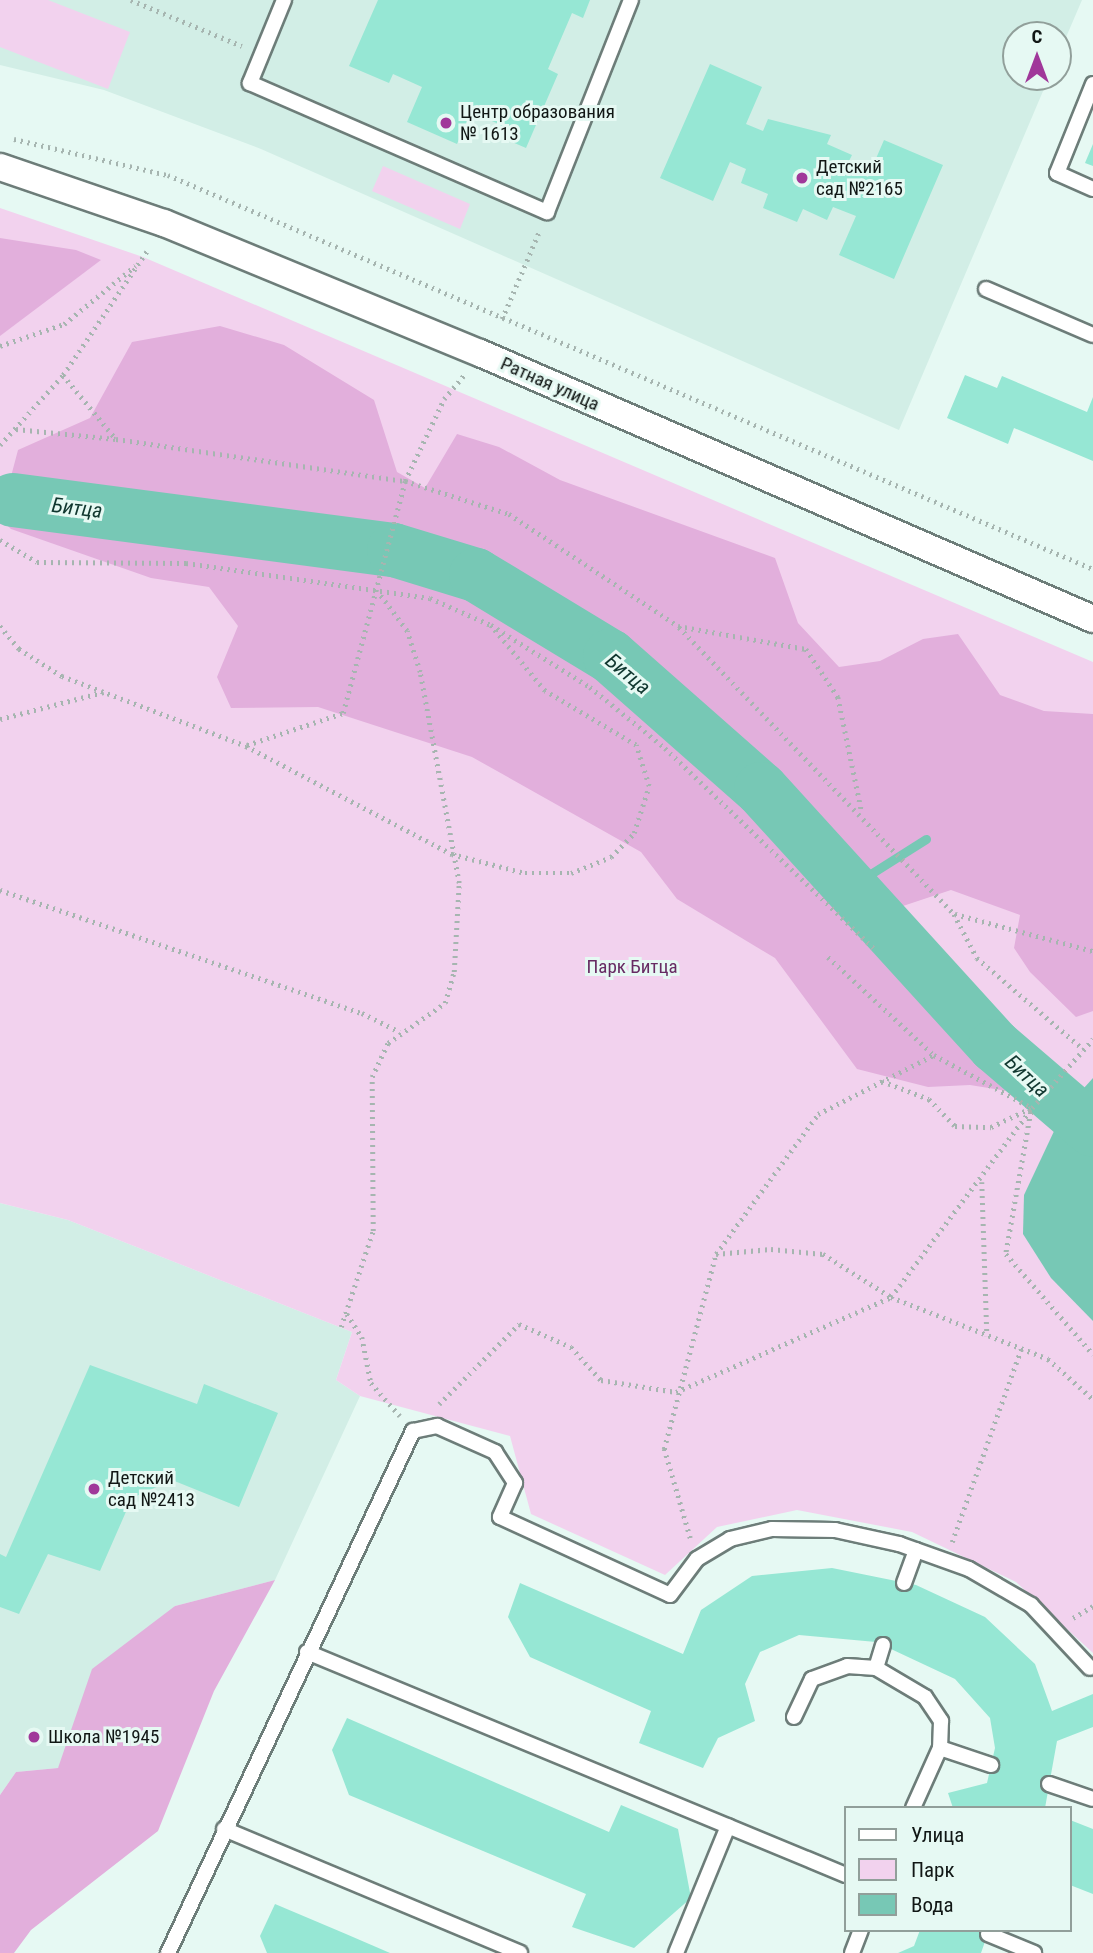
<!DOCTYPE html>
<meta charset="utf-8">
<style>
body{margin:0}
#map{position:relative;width:1093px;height:1953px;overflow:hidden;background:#e6f9f3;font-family:"Roboto Condensed",sans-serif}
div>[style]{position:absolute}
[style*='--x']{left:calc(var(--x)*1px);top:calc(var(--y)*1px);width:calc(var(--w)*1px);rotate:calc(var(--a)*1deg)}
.built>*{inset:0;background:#d2eee6}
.green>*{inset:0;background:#f2d2ee}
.forest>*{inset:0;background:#e2afdc}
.water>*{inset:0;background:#77c8b5}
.stream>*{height:9px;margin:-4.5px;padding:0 4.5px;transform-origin:4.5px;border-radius:4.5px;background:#77c8b5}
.river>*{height:54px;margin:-27px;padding:0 27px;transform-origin:27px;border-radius:27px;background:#77c8b5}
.building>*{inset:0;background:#96e7d4}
.path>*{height:4.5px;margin-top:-2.25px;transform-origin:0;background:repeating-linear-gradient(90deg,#a6b5b0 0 2px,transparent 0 7px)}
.roads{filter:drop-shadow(2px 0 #6d7d79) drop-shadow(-2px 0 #6d7d79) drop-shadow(0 2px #6d7d79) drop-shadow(0 -2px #6d7d79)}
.service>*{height:14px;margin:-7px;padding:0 7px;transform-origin:7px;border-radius:7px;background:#fff}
.minor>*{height:26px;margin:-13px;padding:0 13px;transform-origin:13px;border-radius:13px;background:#fff}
.dots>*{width:19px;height:19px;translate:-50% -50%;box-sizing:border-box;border:4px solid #e6f9f3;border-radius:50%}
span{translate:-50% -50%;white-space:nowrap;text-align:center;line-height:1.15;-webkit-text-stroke:6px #e6f9f3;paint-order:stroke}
.poi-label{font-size:19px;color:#111715}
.left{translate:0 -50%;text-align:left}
.street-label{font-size:19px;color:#111715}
.park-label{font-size:19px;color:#672b63}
.water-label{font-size:21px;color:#10372f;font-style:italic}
.legend{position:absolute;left:844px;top:1806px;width:228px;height:126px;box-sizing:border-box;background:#e6f9f3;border:2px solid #919f9a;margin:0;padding:9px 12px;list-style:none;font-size:21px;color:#111715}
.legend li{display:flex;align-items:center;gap:14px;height:35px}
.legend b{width:35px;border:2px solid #919f9a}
.north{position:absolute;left:1002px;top:21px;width:70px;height:70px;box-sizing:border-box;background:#e6f9f3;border:2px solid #919f9a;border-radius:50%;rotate:0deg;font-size:19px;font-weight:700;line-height:28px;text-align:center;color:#111715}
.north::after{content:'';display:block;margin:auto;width:24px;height:32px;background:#a0389a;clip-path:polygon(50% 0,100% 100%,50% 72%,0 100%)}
</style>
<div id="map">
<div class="built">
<i style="clip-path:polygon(0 0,1082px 0,1058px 56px,1058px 35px,1016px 35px,1016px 77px,1049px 77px,899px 430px,261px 149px,104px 90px,0 65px)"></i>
<i style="clip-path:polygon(0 1203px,68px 1220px,352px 1332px,336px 1380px,360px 1396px,275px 1580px,175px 1606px,58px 1768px,16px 1772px,0 1795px)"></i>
</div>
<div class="green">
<i style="clip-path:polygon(0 0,48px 0,130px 32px,108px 89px,0 47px)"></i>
<i style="clip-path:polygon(383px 166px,470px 204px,460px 229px,372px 191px)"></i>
<i style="clip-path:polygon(0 208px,143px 257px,1093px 662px,1093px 1653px,1016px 1582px,912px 1532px,797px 1510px,717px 1527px,665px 1575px,531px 1514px,510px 1436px,360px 1396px,336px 1380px,352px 1332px,68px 1220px,0 1203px)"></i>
</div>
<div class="forest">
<i style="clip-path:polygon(0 238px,76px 250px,101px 260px,0 336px)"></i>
<i style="clip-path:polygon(220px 326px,284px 345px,374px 400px,397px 472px,425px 488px,457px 434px,499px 447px,560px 480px,775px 558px,798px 623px,839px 667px,880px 661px,923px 639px,958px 634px,1000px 695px,1044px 711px,1093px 714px,1093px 1011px,1076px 1017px,1030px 972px,1014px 948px,1020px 915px,951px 890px,894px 909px,875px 931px,1032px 1095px,970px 1085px,928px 1087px,857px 1069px,775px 958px,677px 899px,641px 852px,472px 757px,318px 707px,231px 708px,217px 677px,238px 626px,209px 587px,151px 578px,11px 529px,0 518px,18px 450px,90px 418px,132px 342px)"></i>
<i style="clip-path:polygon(275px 1580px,214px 1691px,158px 1831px,31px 1930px,14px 1953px,0 1953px,0 1795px,16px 1772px,58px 1768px,92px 1669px,175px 1606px)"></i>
</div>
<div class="water">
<i style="clip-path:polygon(1093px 1078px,1093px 1321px,1051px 1278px,1023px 1234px,1024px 1195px,1064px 1110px)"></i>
</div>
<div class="stream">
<i style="--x:850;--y:887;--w:90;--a:-32.3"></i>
</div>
<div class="river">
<i style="--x:13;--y:500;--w:384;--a:7.5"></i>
<i style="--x:394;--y:550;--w:86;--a:17"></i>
<i style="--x:476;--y:575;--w:157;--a:31.2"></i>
<i style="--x:610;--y:656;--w:201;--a:41.4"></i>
<i style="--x:761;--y:789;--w:348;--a:47.7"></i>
<i style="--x:995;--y:1046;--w:129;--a:40.6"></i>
</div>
<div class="building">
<i style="clip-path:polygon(378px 0,590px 0,583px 18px,572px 13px,548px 69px,558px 74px,526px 148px,496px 135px,501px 125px,471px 112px,457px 144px,407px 122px,422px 87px,393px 74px,389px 83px,349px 66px)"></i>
<i style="clip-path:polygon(710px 64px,762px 87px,746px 124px,763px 131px,768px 119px,831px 135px,827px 144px,852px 155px,846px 167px,868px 177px,884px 140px,943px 165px,894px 279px,839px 255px,856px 216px,833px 207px,827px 220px,803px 209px,797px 222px,763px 208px,768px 194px,741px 183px,746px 169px,730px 162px,713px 201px,660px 178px)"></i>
<i style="clip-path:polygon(1093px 144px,1093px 166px,1085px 163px)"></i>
<i style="clip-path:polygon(965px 375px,997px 388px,1002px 376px,1087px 412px,1093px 397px,1093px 461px,1014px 428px,1008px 444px,947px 418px)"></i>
<i style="clip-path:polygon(90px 1365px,197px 1404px,204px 1384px,278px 1413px,239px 1507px,172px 1480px,132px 1498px,100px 1571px,48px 1554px,19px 1614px,0 1607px,0 1554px,6px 1557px)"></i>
<i style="clip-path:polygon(832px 1568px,916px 1585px,985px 1617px,1035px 1664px,1052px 1711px,1093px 1694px,1093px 1727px,1057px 1741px,1045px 1808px,953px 1808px,948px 1793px,987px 1783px,995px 1748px,990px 1718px,955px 1679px,876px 1642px,799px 1635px,760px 1652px,745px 1684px,755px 1721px,718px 1738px,703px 1768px,639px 1743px,651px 1711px,530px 1657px,508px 1617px,520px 1583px,683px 1654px,701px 1610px,752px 1576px)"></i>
<i style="clip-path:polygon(347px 1718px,609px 1832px,621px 1805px,678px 1829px,691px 1898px,634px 1948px,572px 1927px,586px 1894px,349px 1795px,332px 1750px)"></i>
<i style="clip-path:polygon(1070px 1820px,1093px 1829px,1093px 1894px,1070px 1885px)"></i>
<i style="clip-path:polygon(275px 1904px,346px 1934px,390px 1953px,267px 1953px,260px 1936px)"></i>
<i style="clip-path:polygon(920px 1930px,989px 1930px,981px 1953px,898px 1953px,914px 1946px)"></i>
</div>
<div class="path">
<i style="--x:131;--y:0;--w:120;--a:22.5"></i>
<i style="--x:14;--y:139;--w:158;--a:13.2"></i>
<i style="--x:168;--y:175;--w:1005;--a:23.07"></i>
<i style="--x:502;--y:319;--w:95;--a:-67"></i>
<i style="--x:0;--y:346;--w:68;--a:-19"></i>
<i style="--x:64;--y:324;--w:92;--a:-39.2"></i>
<i style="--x:63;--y:375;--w:83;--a:50.4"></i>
<i style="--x:116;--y:439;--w:292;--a:8.3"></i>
<i style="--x:405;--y:481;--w:109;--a:17.6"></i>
<i style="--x:509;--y:514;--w:203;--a:33.5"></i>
<i style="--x:678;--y:626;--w:130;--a:10.2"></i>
<i style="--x:806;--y:649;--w:58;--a:56.3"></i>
<i style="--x:838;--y:697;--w:118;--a:78.3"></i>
<i style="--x:16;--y:429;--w:100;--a:5.8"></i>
<i style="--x:0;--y:445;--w:94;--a:-48"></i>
<i style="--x:63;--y:375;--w:153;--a:-55.9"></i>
<i style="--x:0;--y:540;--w:43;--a:30.7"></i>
<i style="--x:37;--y:562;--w:149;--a:0.4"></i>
<i style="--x:186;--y:563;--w:246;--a:8.2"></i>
<i style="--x:430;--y:598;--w:67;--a:23.9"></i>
<i style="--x:491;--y:625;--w:117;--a:32.1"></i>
<i style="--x:590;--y:687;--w:97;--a:39.1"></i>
<i style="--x:665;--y:748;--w:292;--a:43.8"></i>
<i style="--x:0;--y:626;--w:30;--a:50"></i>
<i style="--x:19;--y:649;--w:51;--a:32.1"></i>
<i style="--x:62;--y:676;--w:197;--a:20.8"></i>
<i style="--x:246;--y:746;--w:233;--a:27.7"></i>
<i style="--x:452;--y:854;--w:75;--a:14.6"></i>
<i style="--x:525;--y:873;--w:46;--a:0"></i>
<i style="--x:571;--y:873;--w:43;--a:-21.8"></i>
<i style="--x:611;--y:857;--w:33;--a:-46"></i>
<i style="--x:634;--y:833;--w:49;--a:-72.3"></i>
<i style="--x:649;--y:786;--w:43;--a:-107.6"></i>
<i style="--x:636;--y:745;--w:106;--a:-149.3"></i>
<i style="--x:545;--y:691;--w:85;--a:-129.7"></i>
<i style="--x:679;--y:627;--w:397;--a:46.2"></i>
<i style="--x:954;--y:914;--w:50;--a:62.4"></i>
<i style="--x:977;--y:958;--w:140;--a:40.6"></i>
<i style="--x:0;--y:719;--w:107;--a:-14.6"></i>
<i style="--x:247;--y:745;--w:101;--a:-18.4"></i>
<i style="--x:343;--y:713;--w:240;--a:-75"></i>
<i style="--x:405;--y:481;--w:91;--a:-64.6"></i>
<i style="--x:444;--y:399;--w:31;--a:-50"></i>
<i style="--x:0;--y:890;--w:382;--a:18.8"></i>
<i style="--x:362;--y:1013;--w:42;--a:26.6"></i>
<i style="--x:955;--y:914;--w:143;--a:15"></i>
<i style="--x:828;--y:957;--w:144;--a:42.8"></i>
<i style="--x:882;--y:1081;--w:50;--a:21"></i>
<i style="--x:929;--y:1099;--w:37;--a:46"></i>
<i style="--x:955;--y:1126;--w:36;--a:2"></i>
<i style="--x:991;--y:1127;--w:44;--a:-25.4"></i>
<i style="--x:1031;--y:1112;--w:144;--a:100"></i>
<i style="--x:1006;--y:1254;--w:133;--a:49"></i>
<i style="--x:982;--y:1182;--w:154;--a:88.1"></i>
<i style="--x:716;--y:1254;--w:173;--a:-53.9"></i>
<i style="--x:818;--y:1114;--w:130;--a:-27"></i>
<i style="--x:934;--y:1055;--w:111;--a:28.4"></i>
<i style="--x:347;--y:1314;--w:27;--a:57"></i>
<i style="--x:362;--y:1337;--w:47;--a:78.9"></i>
<i style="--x:371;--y:1383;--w:44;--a:48.7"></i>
<i style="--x:341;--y:1327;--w:101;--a:-71.6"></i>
<i style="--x:373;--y:1231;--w:154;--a:-90.4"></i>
<i style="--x:372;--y:1077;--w:38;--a:-65"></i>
<i style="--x:388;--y:1043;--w:70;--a:-35.1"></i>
<i style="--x:445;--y:1003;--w:32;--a:-74"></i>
<i style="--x:454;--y:972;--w:89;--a:-86.8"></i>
<i style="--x:459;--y:883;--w:215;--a:-100.5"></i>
<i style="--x:420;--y:672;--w:43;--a:-107.6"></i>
<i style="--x:407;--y:631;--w:45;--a:-126.9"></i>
<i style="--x:439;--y:1404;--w:113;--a:-45"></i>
<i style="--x:519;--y:1324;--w:57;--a:23.9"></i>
<i style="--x:571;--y:1347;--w:45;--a:47.7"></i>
<i style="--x:601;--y:1380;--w:76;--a:9.1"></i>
<i style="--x:676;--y:1392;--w:235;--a:-23.8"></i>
<i style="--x:891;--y:1297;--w:169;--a:21.5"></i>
<i style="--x:1048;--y:1359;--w:60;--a:41.6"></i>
<i style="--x:690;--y:1538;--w:93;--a:-106.3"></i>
<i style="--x:664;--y:1449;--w:202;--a:-75.1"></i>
<i style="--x:716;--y:1254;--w:55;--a:-5.2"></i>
<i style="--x:771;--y:1249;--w:52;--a:5.5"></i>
<i style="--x:823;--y:1254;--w:80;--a:32.3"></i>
<i style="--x:891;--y:1297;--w:236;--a:-53.3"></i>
<i style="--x:1032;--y:1108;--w:92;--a:-48.5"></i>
<i style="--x:952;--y:1542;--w:205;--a:-70.3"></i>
<i style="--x:1073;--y:1618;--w:23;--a:-31"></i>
</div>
<div class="roads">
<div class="service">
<i style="--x:284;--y:0;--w:90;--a:112.3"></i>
<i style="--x:250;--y:83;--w:324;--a:23.5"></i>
<i style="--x:547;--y:212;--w:228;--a:-68.4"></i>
<i style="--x:1093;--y:84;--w:96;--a:112"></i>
<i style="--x:1057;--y:173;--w:39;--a:24"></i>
<i style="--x:986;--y:289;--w:116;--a:23.3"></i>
<i style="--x:904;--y:1583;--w:35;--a:-70"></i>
<i style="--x:307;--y:1652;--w:583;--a:22.48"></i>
<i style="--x:876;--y:1668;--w:24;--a:-73"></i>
<i style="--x:794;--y:1717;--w:42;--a:-64.7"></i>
<i style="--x:812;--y:1679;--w:37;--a:-20"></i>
<i style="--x:847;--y:1666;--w:29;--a:4"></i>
<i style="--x:876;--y:1668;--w:57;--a:30.6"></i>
<i style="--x:925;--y:1697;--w:29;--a:56"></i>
<i style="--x:941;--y:1721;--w:27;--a:92"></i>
<i style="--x:940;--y:1748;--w:54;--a:18.4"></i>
<i style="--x:1049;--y:1784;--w:46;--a:18.8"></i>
<i style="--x:913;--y:1808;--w:66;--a:-65.8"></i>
<i style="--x:224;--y:1829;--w:321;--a:22.7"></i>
<i style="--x:988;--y:1934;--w:50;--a:22.4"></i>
<i style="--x:168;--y:1953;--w:577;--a:-64.86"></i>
<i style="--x:413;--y:1431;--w:25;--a:-12"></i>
<i style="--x:437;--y:1426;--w:64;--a:24.1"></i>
<i style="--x:495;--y:1452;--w:37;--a:57"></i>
<i style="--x:515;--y:1483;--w:37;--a:114"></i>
<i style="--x:500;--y:1517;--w:187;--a:24.6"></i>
<i style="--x:670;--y:1595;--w:45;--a:-53.1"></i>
<i style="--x:697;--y:1559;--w:39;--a:-31"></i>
<i style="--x:730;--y:1539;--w:43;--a:-13.4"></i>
<i style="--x:772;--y:1529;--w:63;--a:0.9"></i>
<i style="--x:835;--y:1530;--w:66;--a:12.3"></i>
<i style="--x:899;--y:1544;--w:74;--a:19.7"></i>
<i style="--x:969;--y:1569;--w:72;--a:30.1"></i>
<i style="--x:1031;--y:1605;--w:86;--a:46.9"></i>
<i style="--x:676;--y:1953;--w:137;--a:-67.7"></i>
<i style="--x:852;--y:1953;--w:25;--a:-69"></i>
</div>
<div class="minor">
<i style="--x:0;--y:167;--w:173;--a:18.9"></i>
<i style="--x:164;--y:223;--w:342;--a:22.4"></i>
<i style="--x:480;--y:353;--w:668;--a:23.46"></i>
</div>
</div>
<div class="dots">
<i style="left:446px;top:123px;background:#a0389a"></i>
<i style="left:802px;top:178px;background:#a0389a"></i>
<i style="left:94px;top:1489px;background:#a0389a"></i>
<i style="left:34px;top:1737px;background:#a0389a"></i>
</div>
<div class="poi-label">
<span class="left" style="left:460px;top:123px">Центр образования<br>№ 1613</span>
<span class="left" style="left:816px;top:178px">Детский<br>сад №2165</span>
<span class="left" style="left:108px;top:1489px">Детский<br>сад №2413</span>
<span class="left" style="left:48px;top:1737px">Школа №1945</span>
</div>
<div class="street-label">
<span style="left:550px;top:384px;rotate:24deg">Ратная улица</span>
</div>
<div class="park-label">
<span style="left:632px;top:967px">Парк Битца</span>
</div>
<div class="water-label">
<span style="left:77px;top:508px;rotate:7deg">Битца</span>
<span style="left:628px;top:674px;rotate:40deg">Битца</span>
<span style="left:1027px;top:1076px;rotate:43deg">Битца</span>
</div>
<ul class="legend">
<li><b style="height:9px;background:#fff"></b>Улица</li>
<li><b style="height:19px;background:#f2d2ee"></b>Парк</li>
<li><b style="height:19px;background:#77c8b5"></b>Вода</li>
</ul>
<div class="north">С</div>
</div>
